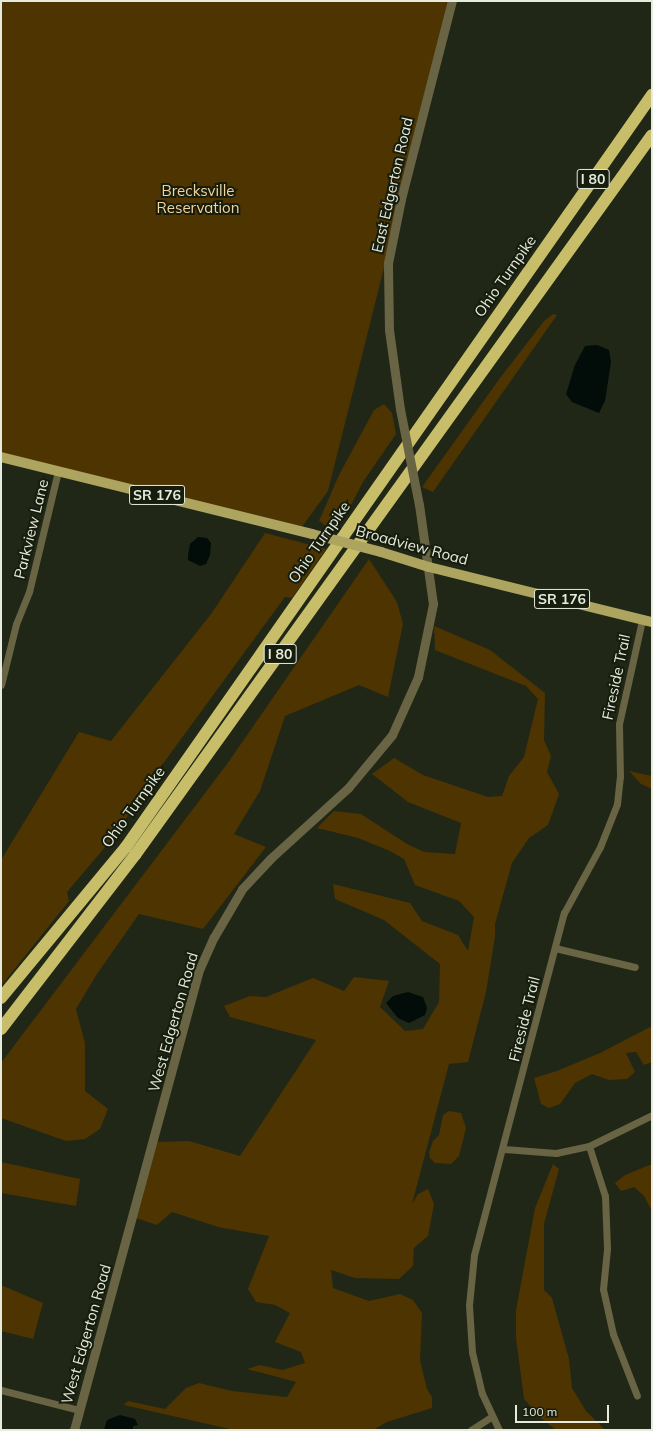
<!DOCTYPE html>
<style>
body{margin:0}
#map{position:relative;width:653px;height:1431px;overflow:hidden;background:#202716;font-family:Mulish,sans-serif}
div>[style]{position:absolute}
[style*='--x']{left:calc(var(--x)*1px);top:calc(var(--y)*1px);width:calc(var(--w)*1px);rotate:calc(var(--a)*1deg)}
.green>*{inset:0;background:#4d3400}
.water>*{inset:0;background:#020c08}
.minor>*{height:7px;margin:-3.5px;padding:0 3.5px;transform-origin:3.5px;border-radius:3.5px;background:#686444}
.tertiary>*{height:9px;margin:-4.5px;padding:0 4.5px;transform-origin:4.5px;border-radius:4.5px;background:#686444}
.primary>*{height:10px;margin:-5px;padding:0 5px;transform-origin:5px;border-radius:5px;background:#aca45f}
.motorway>*{height:12px;margin:-6px;padding:0 6px;transform-origin:6px;border-radius:6px;background:#c8be69}
.tertiary-bridge>*{height:9px;margin:-4.5px;padding:0 4.5px;transform-origin:4.5px;border-radius:4.5px;background:#686444}
.primary-bridge>*{height:10px;margin:-5px;padding:0 5px;transform-origin:5px;border-radius:5px;background:#aca45f}
span{translate:-50% -50%;white-space:nowrap;text-align:center;line-height:1.15;-webkit-text-stroke:4px #171d0c;paint-order:stroke}
.shield-label span{padding:1px 3px;background:#171d0c;border:1px solid;border-radius:3px;-webkit-text-stroke-width:0}
.shield-label{font-size:14px;color:#e6ebdf;font-weight:700}
.street-label{font-size:15px;color:#e6ebdf}
.park-label{font-size:15px;color:#f7d39c}
.frame{position:absolute;inset:0;border:2px solid #e6ebdf;pointer-events:none}
.scale{position:absolute;left:515px;top:1405px;width:94px;height:18px;box-sizing:border-box;border:2px solid #e6ebdf;border-top:0;padding-left:5px;font-size:12px;line-height:14px;white-space:nowrap;color:#e6ebdf;-webkit-text-stroke:3px #171d0c;paint-order:stroke}
</style>
<div id="map">
<div class="green">
<i style="clip-path:polygon(1px 1px,451px 1px,328px 491px,299px 531px,1px 456px)"></i>
<i style="clip-path:polygon(553px 314px,557px 315px,433px 492px,422px 487px,500px 378px,544px 321px)"></i>
<i style="clip-path:polygon(384px 404px,392px 413px,396px 434px,363px 482px,347px 513px,335px 527px,326px 526px,319px 521px,339px 475px,374px 410px)"></i>
<i style="clip-path:polygon(265px 533px,326px 549px,292px 598px,285px 597px,143px 791px,117px 833px,67px 892px,69px 901px,1px 986px,1px 860px,79px 732px,111px 741px,211px 614px)"></i>
<i style="clip-path:polygon(369px 559px,397px 602px,403px 624px,388px 697px,359px 685px,285px 716px,260px 791px,234px 834px,266px 847px,203px 929px,139px 914px,97px 974px,76px 1009px,85px 1043px,85px 1091px,108px 1109px,100px 1129px,85px 1139px,66px 1141px,1px 1118px,1px 1063px,227px 764px)"></i>
<i style="clip-path:polygon(434px 626px,490px 650px,545px 693px,544px 740px,551px 756px,547px 772px,559px 794px,548px 825px,529px 838px,512px 863px,495px 924px,495px 937px,486px 992px,468px 1062px,449px 1064px,412px 1204px,418px 1194px,428px 1189px,434px 1204px,428px 1236px,414px 1248px,413px 1266px,399px 1279px,355px 1278px,331px 1270px,333px 1288px,369px 1301px,400px 1294px,413px 1300px,422px 1313px,420px 1360px,427px 1389px,432px 1397px,432px 1408px,387px 1422px,373px 1430px,234px 1430px,124px 1405px,128px 1401px,165px 1409px,186px 1388px,199px 1383px,232px 1391px,287px 1397px,296px 1382px,247px 1369px,260px 1365px,282px 1370px,305px 1363px,301px 1352px,275px 1342px,290px 1313px,275px 1305px,256px 1302px,248px 1289px,269px 1236px,218px 1227px,172px 1212px,157px 1225px,136px 1218px,157px 1142px,189px 1141px,240px 1156px,316px 1040px,230px 1017px,224px 1006px,250px 996px,266px 997px,313px 978px,344px 991px,354px 977px,389px 981px,380px 1007px,405px 1031px,423px 1029px,439px 1002px,440px 964px,384px 920px,335px 899px,333px 884px,410px 903px,422px 921px,458px 935px,468px 951px,474px 917px,459px 901px,415px 885px,404px 859px,390px 851px,358px 838px,317px 828px,334px 811px,361px 814px,407px 844px,424px 852px,455px 854px,461px 823px,408px 802px,372px 774px,394px 758px,423px 775px,488px 797px,502px 796px,509px 776px,524px 757px,538px 699px,526px 686px,435px 650px)"></i>
<i style="clip-path:polygon(629px 771px,652px 776px,652px 789px,641px 784px)"></i>
<i style="clip-path:polygon(652px 1026px,652px 1062px,644px 1065px,636px 1052px,626px 1053px,635px 1072px,627px 1079px,609px 1080px,592px 1074px,575px 1083px,560px 1104px,549px 1108px,541px 1104px,534px 1078px,557px 1071px,600px 1053px)"></i>
<i style="clip-path:polygon(449px 1111px,461px 1113px,466px 1128px,459px 1156px,451px 1164px,435px 1163px,430px 1158px,429px 1152px,433px 1141px,439px 1135px,443px 1115px)"></i>
<i style="clip-path:polygon(1px 1162px,80px 1179px,76px 1206px,1px 1193px)"></i>
<i style="clip-path:polygon(553px 1164px,559px 1169px,544px 1224px,544px 1290px,552px 1298px,569px 1359px,572px 1388px,586px 1411px,605px 1430px,556px 1430px,542px 1419px,524px 1399px,516px 1338px,516px 1310px,535px 1208px)"></i>
<i style="clip-path:polygon(652px 1164px,652px 1211px,644px 1196px,634px 1187px,621px 1191px,615px 1183px,625px 1175px)"></i>
<i style="clip-path:polygon(1px 1285px,43px 1303px,33px 1339px,1px 1331px)"></i>
</div>
<div class="water">
<i style="clip-path:polygon(597px 345px,609px 350px,611px 362px,605px 401px,599px 413px,572px 402px,566px 394px,575px 365px,585px 346px)"></i>
<i style="clip-path:polygon(198px 537px,207px 538px,211px 543px,210px 555px,206px 564px,200px 566px,188px 560px,188px 555px,190px 544px)"></i>
<i style="clip-path:polygon(408px 992px,423px 997px,427px 1008px,425px 1015px,409px 1023px,398px 1018px,386px 1003px,393px 996px)"></i>
<i style="clip-path:polygon(120px 1415px,135px 1419px,138px 1425px,133px 1426px,133px 1430px,104px 1430px,107px 1420px)"></i>
</div>
<div class="minor">
<i style="--x:1;--y:685;--w:63;--a:-76.2"></i>
<i style="--x:16;--y:624;--w:35;--a:-68"></i>
<i style="--x:29;--y:592;--w:124;--a:-76.5"></i>
<i style="--x:555;--y:948;--w:82;--a:13.4"></i>
<i style="--x:589;--y:1146;--w:52;--a:72.3"></i>
<i style="--x:605;--y:1196;--w:53;--a:87.8"></i>
<i style="--x:607;--y:1249;--w:40;--a:95.7"></i>
<i style="--x:603;--y:1289;--w:46;--a:77.5"></i>
<i style="--x:613;--y:1334;--w:66;--a:68.8"></i>
<i style="--x:504;--y:1149;--w:52;--a:4.4"></i>
<i style="--x:556;--y:1153;--w:34;--a:-12"></i>
<i style="--x:589;--y:1146;--w:70;--a:-26.2"></i>
<i style="--x:1;--y:1390;--w:81;--a:14.4"></i>
<i style="--x:471;--y:1430;--w:24;--a:-33"></i>
<i style="--x:499;--y:1430;--w:40;--a:-115"></i>
<i style="--x:482;--y:1394;--w:43;--a:-103.4"></i>
<i style="--x:472;--y:1352;--w:47;--a:-93.7"></i>
<i style="--x:469;--y:1305;--w:50;--a:-84.3"></i>
<i style="--x:474;--y:1255;--w:354;--a:-75.3"></i>
<i style="--x:564;--y:913;--w:75;--a:-61.4"></i>
<i style="--x:600;--y:847;--w:46;--a:-68.4"></i>
<i style="--x:617;--y:804;--w:27;--a:-84"></i>
<i style="--x:620;--y:777;--w:53;--a:-91.1"></i>
<i style="--x:619;--y:724;--w:107;--a:-77.5"></i>
</div>
<div class="tertiary">
<i style="--x:400;--y:409;--w:80;--a:-97.9"></i>
<i style="--x:389;--y:330;--w:67;--a:-90.9"></i>
<i style="--x:388;--y:263;--w:65;--a:-78.5"></i>
<i style="--x:401;--y:199;--w:204;--a:-75.6"></i>
<i style="--x:74;--y:1430;--w:477;--a:-74.8"></i>
<i style="--x:199;--y:970;--w:36;--a:-66"></i>
<i style="--x:214;--y:937;--w:56;--a:-59.7"></i>
<i style="--x:242;--y:889;--w:42;--a:-46.9"></i>
<i style="--x:271;--y:858;--w:104;--a:-42.3"></i>
<i style="--x:348;--y:788;--w:69;--a:-50.3"></i>
<i style="--x:392;--y:735;--w:64;--a:-65.9"></i>
<i style="--x:418;--y:677;--w:75;--a:-78.4"></i>
<i style="--x:433;--y:604;--w:100;--a:-98"></i>
</div>
<div class="primary">
<i style="--x:1;--y:457;--w:320;--a:13.9"></i>
<i style="--x:381;--y:552;--w:50;--a:17.4"></i>
<i style="--x:429;--y:567;--w:230;--a:13.9"></i>
</div>
<div class="motorway">
<i style="--x:1;--y:998;--w:196;--a:-50.4"></i>
<i style="--x:126;--y:847;--w:918;--a:-55.03"></i>
<i style="--x:1;--y:1029;--w:220;--a:-52.4"></i>
<i style="--x:135;--y:855;--w:886;--a:-54.32"></i>
</div>
<div class="tertiary-bridge">
<i style="--x:400;--y:409;--w:98;--a:78.8"></i>
</div>
<div class="primary-bridge">
<i style="--x:312;--y:534;--w:71;--a:14.6"></i>
</div>
<div class="shield-label">
<span style="left:593px;top:179px">I 80</span>
<span style="left:157px;top:495px">SR 176</span>
<span style="left:562px;top:599px">SR 176</span>
<span style="left:280px;top:654px">I 80</span>
</div>
<div class="street-label">
<span style="left:392px;top:185px;rotate:-77deg">East Edgerton Road</span>
<span style="left:505px;top:276px;rotate:-55deg">Ohio Turnpike</span>
<span style="left:31px;top:529px;rotate:-76deg">Parkview Lane</span>
<span style="left:319px;top:542px;rotate:-55deg">Ohio Turnpike</span>
<span style="left:412px;top:545px;rotate:15deg">Broadview Road</span>
<span style="left:616px;top:677px;rotate:-78deg">Fireside Trail</span>
<span style="left:133px;top:807px;rotate:-54deg">Ohio Turnpike</span>
<span style="left:524px;top:1019px;rotate:-76deg">Fireside Trail</span>
<span style="left:173px;top:1022px;rotate:-74deg">West Edgerton Road</span>
<span style="left:86px;top:1334px;rotate:-74deg">West Edgerton Road</span>
</div>
<div class="park-label">
<span style="left:198px;top:199px">Brecksville<br>Reservation</span>
</div>
<div class="frame"></div>
<div class="scale">100 m</div>
</div>
